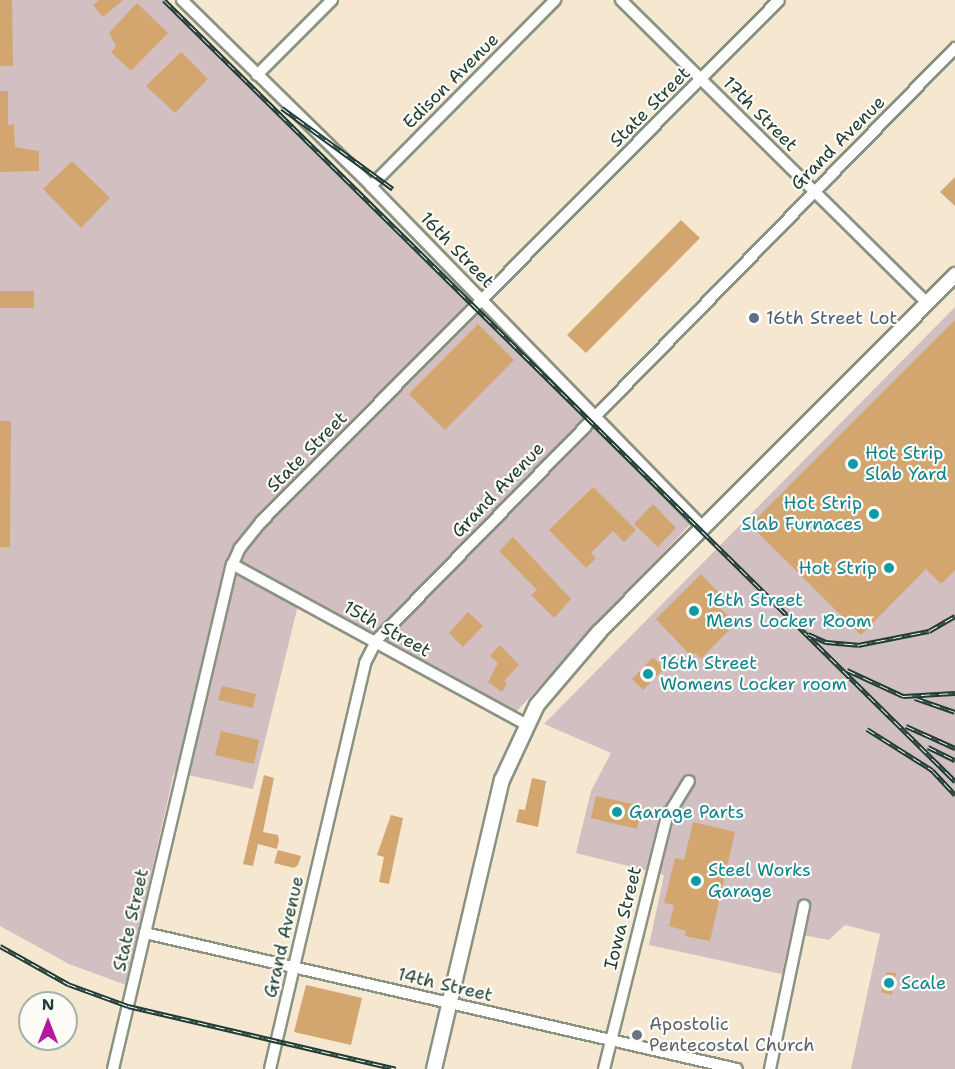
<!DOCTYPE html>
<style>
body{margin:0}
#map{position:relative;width:955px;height:1069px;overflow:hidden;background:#f6e7d1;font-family:"Shantell Sans",sans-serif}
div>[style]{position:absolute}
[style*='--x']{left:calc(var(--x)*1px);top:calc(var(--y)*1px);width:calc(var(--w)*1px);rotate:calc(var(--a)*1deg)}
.industrial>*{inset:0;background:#d2bfc1}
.building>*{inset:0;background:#d3a66f}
.roads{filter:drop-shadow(2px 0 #8a9282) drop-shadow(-2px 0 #8a9282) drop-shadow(0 2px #8a9282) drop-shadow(0 -2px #8a9282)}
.minor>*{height:10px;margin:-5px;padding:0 5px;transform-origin:5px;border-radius:5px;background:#fff}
.secondary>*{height:14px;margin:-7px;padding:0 7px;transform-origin:7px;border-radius:7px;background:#fff}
.rail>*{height:5px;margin-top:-2.5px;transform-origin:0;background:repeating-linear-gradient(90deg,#fdfcf7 0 9px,#1f3d34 0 18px);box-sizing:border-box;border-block:2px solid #1f3d34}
.dots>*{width:16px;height:16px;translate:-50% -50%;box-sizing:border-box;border:3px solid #fdfcf7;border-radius:50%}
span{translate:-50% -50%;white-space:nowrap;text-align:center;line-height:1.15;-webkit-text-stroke:4.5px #fdfcf7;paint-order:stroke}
.street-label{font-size:18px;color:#1f3d34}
.service-label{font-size:18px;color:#4e5e75}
.left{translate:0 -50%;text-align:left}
.culture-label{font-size:18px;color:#0d838f}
.right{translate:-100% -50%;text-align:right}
.worship-label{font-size:18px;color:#5b616d}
.north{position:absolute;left:18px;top:991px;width:60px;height:60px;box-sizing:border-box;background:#fdfcf7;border:2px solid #a4b0a9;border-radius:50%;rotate:0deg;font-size:16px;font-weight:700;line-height:24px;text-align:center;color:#1f3d34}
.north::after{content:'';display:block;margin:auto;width:21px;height:27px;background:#b5179e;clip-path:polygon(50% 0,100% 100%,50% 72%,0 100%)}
</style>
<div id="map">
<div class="industrial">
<i style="clip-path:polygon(0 0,167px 0,693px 521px,516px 712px,301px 593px,253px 789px,174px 772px,126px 985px,69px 964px,0 926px)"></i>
<i style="clip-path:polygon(955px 307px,955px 1069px,851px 1069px,880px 934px,845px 925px,829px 940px,791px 933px,782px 974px,649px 945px,664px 875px,576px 853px,591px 791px,611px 753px,544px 724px)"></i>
</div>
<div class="building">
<i style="clip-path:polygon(0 0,12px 0,13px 66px,0 66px)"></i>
<i style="clip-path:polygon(99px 0,123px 0,103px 17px,93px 5px)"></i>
<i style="clip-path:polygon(137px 3px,168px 33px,131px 71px,111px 52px,116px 46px,109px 33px)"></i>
<i style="clip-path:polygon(181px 52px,208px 79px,175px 113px,146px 86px)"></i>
<i style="clip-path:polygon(0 91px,8px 91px,8px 125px,14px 124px,15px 147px,39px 151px,39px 171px,0 172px)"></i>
<i style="clip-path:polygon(72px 161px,110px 198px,81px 228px,43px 189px)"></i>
<i style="clip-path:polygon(955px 177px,955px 206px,940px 192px)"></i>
<i style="clip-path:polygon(681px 220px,700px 238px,586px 353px,567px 335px)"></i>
<i style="clip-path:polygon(0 291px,34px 291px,34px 308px,0 308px)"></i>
<i style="clip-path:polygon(955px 320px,955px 570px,941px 584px,926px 569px,861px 635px,750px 525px)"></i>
<i style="clip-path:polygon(478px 324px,514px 360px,445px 430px,409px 394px)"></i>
<i style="clip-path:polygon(0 421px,11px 421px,10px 547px,0 547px)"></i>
<i style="clip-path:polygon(593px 487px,636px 530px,624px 542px,613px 531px,591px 553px,596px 558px,586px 568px,549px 530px)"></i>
<i style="clip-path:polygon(653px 504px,676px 528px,658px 547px,634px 524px)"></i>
<i style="clip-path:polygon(513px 537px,571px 599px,554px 618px,531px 595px,537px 590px,499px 551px)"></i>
<i style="clip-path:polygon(701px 574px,722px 596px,715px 603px,736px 623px,701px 659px,695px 653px,691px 656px,656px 619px)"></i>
<i style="clip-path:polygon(468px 612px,483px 626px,463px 647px,449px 633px)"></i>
<i style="clip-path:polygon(500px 645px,519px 665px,504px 681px,507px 683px,502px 692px,488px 682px,498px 663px,490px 656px)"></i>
<i style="clip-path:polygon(653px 657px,664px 669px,643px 690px,632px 679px)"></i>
<i style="clip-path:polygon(222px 686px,256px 694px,253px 708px,218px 700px)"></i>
<i style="clip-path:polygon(221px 731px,259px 740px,254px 764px,215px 755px)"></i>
<i style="clip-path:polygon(264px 775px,274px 778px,263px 832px,278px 835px,279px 840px,277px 849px,258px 844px,253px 866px,243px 864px)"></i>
<i style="clip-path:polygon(532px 778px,546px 781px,538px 827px,516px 822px,519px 809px,525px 810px)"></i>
<i style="clip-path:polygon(596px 796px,642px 806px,637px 829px,591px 818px)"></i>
<i style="clip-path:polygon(391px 815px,403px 818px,389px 884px,379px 882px,384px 857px,377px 855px)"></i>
<i style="clip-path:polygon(693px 822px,735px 832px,710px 941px,685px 936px,686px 931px,669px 926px,674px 905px,664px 903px,675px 858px,684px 860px)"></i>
<i style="clip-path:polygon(278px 850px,301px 856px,298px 865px,294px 868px,274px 863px)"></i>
<i style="clip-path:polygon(887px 972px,896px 973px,892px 995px,881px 992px)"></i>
<i style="clip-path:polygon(306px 985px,362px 998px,351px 1045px,294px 1032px)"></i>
</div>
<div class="roads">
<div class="minor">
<i style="--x:182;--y:0;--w:265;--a:44.5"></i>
<i style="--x:371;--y:186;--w:477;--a:45.8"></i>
<i style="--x:621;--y:0;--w:431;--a:44.7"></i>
<i style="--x:257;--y:75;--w:106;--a:-45"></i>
<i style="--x:371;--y:186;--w:262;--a:-45.3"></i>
<i style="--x:232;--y:564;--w:334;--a:28.6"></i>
<i style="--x:145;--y:933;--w:607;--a:12.94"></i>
<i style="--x:113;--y:1069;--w:515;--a:-76.75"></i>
<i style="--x:231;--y:568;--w:22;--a:-66"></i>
<i style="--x:240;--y:548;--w:33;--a:-51"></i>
<i style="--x:261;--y:522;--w:735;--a:-45.22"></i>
<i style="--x:270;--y:1069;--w:417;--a:-76.8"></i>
<i style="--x:365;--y:663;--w:25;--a:-63"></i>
<i style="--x:376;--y:641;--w:829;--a:-45.68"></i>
<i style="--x:604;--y:1069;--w:260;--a:-76"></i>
<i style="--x:667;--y:817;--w:42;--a:-58.6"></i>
<i style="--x:770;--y:1069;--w:167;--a:-78.2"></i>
</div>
<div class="secondary">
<i style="--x:434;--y:1069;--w:297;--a:-76.8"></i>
<i style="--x:502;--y:780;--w:83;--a:-65"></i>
<i style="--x:537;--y:705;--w:97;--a:-49.6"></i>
<i style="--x:600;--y:631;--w:503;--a:-45.08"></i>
</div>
</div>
<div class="rail">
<i style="--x:164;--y:0;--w:1112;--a:44.64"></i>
<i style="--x:282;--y:108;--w:137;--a:36.1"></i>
<i style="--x:808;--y:634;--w:20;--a:24"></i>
<i style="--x:826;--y:642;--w:32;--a:5"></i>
<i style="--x:858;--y:645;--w:72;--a:-11.2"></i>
<i style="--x:929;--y:631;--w:30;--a:-30"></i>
<i style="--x:847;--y:670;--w:62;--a:24.9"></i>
<i style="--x:903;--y:696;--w:52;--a:-3.3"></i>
<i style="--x:915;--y:698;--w:42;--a:19.3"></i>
<i style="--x:906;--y:726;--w:54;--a:24.2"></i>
<i style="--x:867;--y:729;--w:77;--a:32.2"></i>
<i style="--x:932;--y:770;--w:34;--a:47"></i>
<i style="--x:928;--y:747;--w:30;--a:26"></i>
<i style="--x:0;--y:946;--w:78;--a:29.2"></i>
<i style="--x:68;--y:984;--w:64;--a:20.1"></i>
<i style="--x:128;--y:1006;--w:275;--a:13.2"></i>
</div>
<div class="dots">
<i style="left:754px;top:318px;background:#5c6f8a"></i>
<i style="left:853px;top:464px;background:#0f9aa8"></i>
<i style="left:874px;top:514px;background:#0f9aa8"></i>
<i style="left:889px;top:568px;background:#0f9aa8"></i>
<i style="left:694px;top:611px;background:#0f9aa8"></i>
<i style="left:648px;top:674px;background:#0f9aa8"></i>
<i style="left:617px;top:812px;background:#0f9aa8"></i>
<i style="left:696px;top:881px;background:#0f9aa8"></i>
<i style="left:889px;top:983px;background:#0f9aa8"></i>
<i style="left:637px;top:1035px;background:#6b7280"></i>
</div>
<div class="street-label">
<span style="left:451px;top:81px;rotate:-45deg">Edison Avenue</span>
<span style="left:650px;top:107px;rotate:-45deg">State Street</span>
<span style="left:760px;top:114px;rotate:45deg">17th Street</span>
<span style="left:838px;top:143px;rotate:-45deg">Grand Avenue</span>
<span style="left:457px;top:250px;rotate:46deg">16th Street</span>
<span style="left:307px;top:452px;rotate:-45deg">State Street</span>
<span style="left:498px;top:490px;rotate:-46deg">Grand Avenue</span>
<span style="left:387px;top:629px;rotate:29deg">15th Street</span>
<span style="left:623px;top:918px;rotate:-76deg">Iowa Street</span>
<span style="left:131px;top:920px;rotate:-77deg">State Street</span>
<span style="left:284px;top:937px;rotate:-77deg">Grand Avenue</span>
<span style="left:445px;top:985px;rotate:13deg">14th Street</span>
</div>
<div class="service-label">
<span class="left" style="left:766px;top:318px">16th Street Lot</span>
</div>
<div class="culture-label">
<span class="left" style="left:865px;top:464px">Hot Strip<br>Slab Yard</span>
<span class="right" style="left:862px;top:514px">Hot Strip<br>Slab Furnaces</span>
<span class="right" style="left:877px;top:568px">Hot Strip</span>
<span class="left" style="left:706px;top:611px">16th Street<br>Mens Locker Room</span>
<span class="left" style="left:660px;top:674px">16th Street<br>Womens Locker room</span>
<span class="left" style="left:629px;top:812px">Garage Parts</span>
<span class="left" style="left:708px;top:881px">Steel Works<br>Garage</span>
<span class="left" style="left:901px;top:983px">Scale</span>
</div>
<div class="worship-label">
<span class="left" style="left:649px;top:1035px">Apostolic<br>Pentecostal Church</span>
</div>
<div class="north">N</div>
</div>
